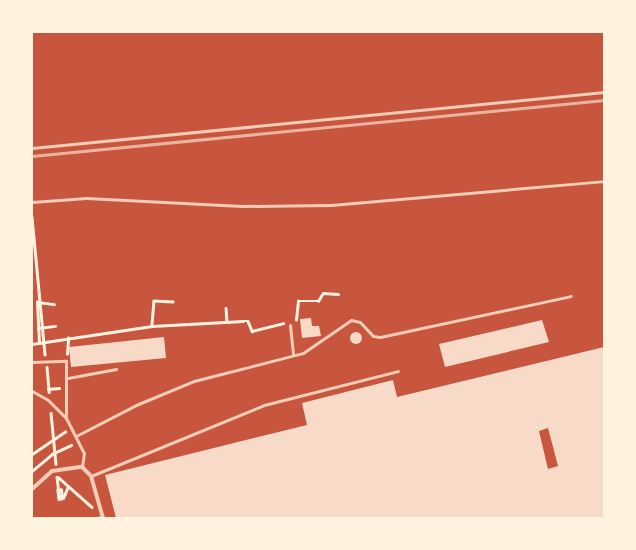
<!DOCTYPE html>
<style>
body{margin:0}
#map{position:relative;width:636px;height:550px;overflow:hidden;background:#c8553d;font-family:Ubuntu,sans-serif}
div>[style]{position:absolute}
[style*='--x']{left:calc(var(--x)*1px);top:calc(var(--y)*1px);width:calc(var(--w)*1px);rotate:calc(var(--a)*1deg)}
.building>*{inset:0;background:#f7dbc8}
.round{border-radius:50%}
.path>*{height:2.5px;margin:-1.25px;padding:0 1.25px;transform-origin:1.25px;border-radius:1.25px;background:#fff3e0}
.service>*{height:3px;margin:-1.5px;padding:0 1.5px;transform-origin:1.5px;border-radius:1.5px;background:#f1ccb7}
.minor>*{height:4px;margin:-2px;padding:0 2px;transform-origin:2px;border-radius:2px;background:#f1ccb7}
.rail>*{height:3px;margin:-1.5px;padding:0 1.5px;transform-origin:1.5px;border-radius:1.5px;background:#e9b49f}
span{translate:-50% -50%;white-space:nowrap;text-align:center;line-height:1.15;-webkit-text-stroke:3px #fff3e0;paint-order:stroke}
.frame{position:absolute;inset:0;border:33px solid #fff3e0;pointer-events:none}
</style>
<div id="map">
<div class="building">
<i style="clip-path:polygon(311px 318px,312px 326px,319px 326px,321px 336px,302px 338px,300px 319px)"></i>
<i style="clip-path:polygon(542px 320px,549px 342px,445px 367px,439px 344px)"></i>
<i class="round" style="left:350px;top:332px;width:12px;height:12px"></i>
<i style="clip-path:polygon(164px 337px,166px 358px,71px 367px,69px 347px)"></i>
<i style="clip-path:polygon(evenodd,604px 347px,604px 518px,116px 518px,105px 475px,307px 425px,302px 403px,393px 380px,397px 397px,604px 347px,548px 428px,558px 466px,548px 469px,539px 431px,548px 428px)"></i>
</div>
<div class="path">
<i style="--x:32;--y:217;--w:138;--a:84.6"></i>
<i style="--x:173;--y:302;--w:19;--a:-177"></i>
<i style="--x:154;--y:301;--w:25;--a:95"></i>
<i style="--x:152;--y:326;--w:91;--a:-3.1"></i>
<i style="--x:243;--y:321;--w:5;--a:0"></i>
<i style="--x:248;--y:321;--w:11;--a:68"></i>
<i style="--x:252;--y:331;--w:32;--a:-14"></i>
<i style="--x:226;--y:308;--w:13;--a:86"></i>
<i style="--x:296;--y:320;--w:19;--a:-84"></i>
<i style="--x:298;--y:301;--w:20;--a:0"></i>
<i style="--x:318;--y:301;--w:9;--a:-58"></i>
<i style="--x:323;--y:293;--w:15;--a:4"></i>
<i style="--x:38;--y:328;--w:17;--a:-7"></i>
<i style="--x:39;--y:343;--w:41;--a:-92.8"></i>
<i style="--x:37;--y:302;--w:17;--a:7"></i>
<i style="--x:32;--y:344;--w:121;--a:-8.5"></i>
<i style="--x:67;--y:354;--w:16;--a:-86"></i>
<i style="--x:47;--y:367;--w:25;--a:85"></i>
<i style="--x:48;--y:389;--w:11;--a:-5"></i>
<i style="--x:51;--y:413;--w:51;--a:84.4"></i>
<i style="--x:32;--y:454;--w:40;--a:-34"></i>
<i style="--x:32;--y:471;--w:26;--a:-40"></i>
<i style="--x:52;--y:454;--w:21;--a:-25"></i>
<i style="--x:57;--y:477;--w:17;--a:83"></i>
<i style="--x:59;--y:494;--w:4;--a:76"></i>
<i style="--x:60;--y:498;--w:2;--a:0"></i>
<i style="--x:62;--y:498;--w:8;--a:-97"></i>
<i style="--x:61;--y:490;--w:3;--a:180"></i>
<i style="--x:58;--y:490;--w:9;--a:84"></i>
<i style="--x:59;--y:499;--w:4;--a:-14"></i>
<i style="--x:63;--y:498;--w:12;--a:-66"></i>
<i style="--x:58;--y:477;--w:45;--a:41.4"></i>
</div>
<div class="service">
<i style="--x:32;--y:148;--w:575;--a:-5.59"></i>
<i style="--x:32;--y:202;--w:54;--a:-4.2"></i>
<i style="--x:86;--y:198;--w:156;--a:2.9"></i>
<i style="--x:242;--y:206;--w:89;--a:-0.6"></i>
<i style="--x:331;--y:205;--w:274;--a:-5"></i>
<i style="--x:290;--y:325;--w:30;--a:84"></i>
<i style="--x:32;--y:362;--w:34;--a:-2"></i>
<i style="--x:66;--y:361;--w:57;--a:90"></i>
<i style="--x:68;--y:378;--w:49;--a:-10.6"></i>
<i style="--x:32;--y:391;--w:18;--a:29"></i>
<i style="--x:48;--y:400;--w:25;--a:45"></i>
<i style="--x:66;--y:418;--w:39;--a:63"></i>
<i style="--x:84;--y:453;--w:14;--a:98"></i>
<i style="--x:76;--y:436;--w:68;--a:-27.3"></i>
<i style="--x:136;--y:405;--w:63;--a:-22.5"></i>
<i style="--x:194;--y:381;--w:113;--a:-14.4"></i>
<i style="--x:303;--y:353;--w:58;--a:-34.5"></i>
<i style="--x:351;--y:320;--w:9;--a:13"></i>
<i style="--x:360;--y:322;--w:19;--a:47"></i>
<i style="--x:373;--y:336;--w:7;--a:8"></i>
<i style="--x:380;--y:337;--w:195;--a:-12.1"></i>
<i style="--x:91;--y:476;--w:187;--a:-22.3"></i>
<i style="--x:264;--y:405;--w:138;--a:-14.2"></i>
<i style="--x:95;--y:518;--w:8;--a:-7"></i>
</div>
<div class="minor">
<i style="--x:32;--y:489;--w:27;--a:-42"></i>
<i style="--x:52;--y:471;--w:30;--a:-8"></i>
<i style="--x:82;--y:467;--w:13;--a:45"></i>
<i style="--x:91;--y:476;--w:44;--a:74.1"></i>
</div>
<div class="rail">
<i style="--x:32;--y:156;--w:575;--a:-5.59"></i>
</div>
<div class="frame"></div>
</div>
